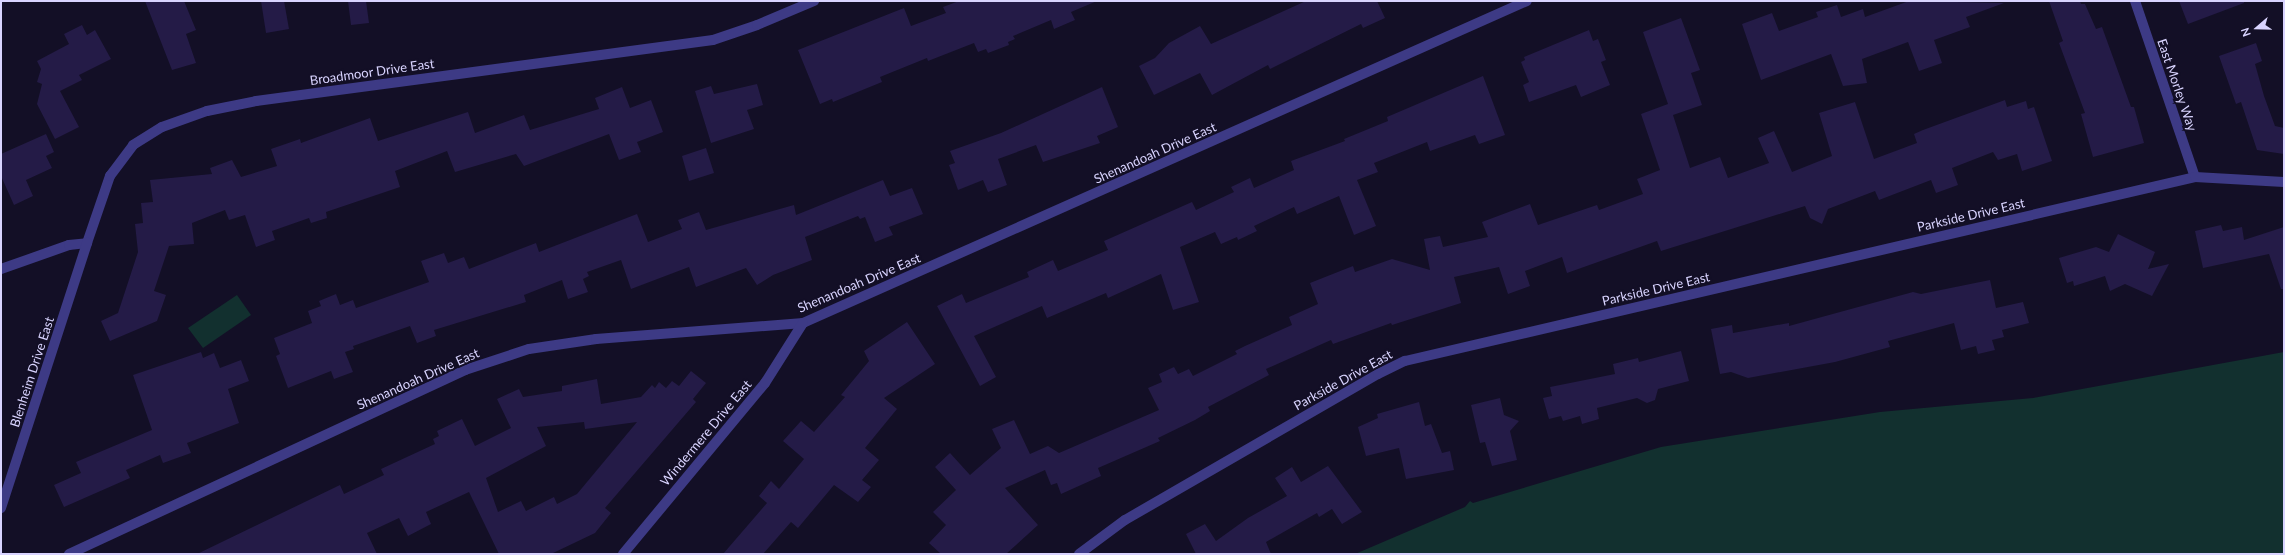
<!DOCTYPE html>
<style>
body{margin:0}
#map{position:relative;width:2285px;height:555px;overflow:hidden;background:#130f26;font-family:Lato,sans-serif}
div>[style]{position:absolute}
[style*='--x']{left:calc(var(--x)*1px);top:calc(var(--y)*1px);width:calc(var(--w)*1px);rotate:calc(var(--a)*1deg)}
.green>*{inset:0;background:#12302f}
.building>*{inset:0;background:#241b47}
.street>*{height:10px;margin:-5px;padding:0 5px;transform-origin:5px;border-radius:5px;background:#3d3a85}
span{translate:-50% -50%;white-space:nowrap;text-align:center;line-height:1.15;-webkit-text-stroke:4px #130f26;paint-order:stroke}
.street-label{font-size:13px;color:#d9d4ff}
.frame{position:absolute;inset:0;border:2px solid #d9d4ff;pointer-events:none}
.north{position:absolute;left:2237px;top:8px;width:40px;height:40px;-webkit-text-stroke:3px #130f26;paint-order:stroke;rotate:250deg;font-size:11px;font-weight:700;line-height:16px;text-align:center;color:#d9d4ff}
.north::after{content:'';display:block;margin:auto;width:14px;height:18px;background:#d9d4ff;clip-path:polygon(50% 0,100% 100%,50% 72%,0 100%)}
</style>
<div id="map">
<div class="green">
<i style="clip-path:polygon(237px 295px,251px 315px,203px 348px,188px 328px)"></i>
<i style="clip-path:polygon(2284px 352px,2284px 554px,1355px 554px,1465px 507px,1470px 501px,1473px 503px,1661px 447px,1880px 412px,2033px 398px)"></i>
</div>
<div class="building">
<i style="clip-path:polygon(145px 1px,184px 1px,196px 30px,186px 34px,196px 63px,172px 70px)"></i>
<i style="clip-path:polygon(261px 1px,284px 1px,289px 29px,266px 33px)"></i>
<i style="clip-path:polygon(348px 1px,366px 1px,369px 23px,351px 25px)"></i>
<i style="clip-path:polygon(959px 1px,1097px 1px,1071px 12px,1075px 20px,1054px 29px,1051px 20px,1013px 36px,1015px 39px,1008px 42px,1009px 45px,988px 53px,986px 49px,978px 52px,974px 43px,928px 61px,927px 58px,880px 77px,882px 82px,833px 102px,832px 99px,820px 104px,798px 50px,904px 8px,911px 26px,946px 13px,943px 7px)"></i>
<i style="clip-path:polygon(1306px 1px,1377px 1px,1385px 18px,1363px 28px,1361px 24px,1270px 69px,1268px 65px,1212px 95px,1200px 73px,1154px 95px,1139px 66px,1155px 58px,1169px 43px,1200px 26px,1211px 44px)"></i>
<i style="clip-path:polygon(1909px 1px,2004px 3px,1966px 17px,1970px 27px,1934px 40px,1942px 63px,1919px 71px,1908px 42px,1862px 59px,1867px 83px,1843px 86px,1831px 54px,1761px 80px,1742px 24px,1772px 13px,1779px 31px,1818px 17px,1816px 12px,1837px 5px,1841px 17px,1863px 9px,1865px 17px)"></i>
<i style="clip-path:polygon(2049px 1px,2080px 1px,2081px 4px,2085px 4px,2096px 29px,2102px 27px,2131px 107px,2134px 107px,2144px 143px,2093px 157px,2081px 114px,2085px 113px,2059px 43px,2063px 41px)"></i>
<i style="clip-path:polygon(2179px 1px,2244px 1px,2244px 3px,2188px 24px)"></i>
<i style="clip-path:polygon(1681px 18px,1700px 70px,1691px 73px,1702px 105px,1673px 115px,1690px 168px,1720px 157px,1728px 178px,1769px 163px,1758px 138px,1774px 131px,1792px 172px,1832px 156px,1819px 113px,1855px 102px,1874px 159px,1917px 143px,1914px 134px,1923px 130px,2005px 100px,2007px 107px,2026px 101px,2028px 109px,2034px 107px,2052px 161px,2022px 171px,2017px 154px,1998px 160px,1993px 152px,1952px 168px,1958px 185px,1936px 193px,1931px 180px,1879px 200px,1875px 191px,1828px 209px,1822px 224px,1810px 218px,1805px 206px,1661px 251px,1657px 241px,1567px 273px,1562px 257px,1525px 271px,1530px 286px,1508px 294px,1499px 267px,1454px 277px,1461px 303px,1392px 325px,1391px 323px,1333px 344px,1331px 340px,1266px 369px,1269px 375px,1208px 407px,1210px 411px,1195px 420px,1158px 438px,1160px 441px,1098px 468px,1101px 476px,1061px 494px,1057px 483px,1051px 485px,1045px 470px,1005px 488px,1038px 525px,1006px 554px,941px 554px,929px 543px,946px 525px,933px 512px,956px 490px,935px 467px,950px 453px,970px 475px,1001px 448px,992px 429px,1014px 420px,1030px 454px,1048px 446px,1059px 453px,1159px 410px,1148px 388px,1162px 382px,1159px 374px,1174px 367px,1178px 374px,1189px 369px,1193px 376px,1237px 354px,1235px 351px,1245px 346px,1292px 325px,1289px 317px,1318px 304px,1310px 283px,1353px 266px,1355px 272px,1392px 259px,1430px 270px,1424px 239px,1440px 236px,1443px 247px,1488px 237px,1482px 222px,1530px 204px,1538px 225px,1597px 205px,1599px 210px,1643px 194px,1637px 179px,1660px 170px,1641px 114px,1668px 104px,1643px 32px)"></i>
<i style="clip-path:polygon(82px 25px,87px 35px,95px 30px,111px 59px,79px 75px,82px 80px,60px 91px,79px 127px,55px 139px,37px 104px,42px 84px,37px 82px,41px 69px,37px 61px,69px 44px,64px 34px)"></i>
<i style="clip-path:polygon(1589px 30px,1593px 41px,1598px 39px,1606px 60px,1601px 62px,1610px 85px,1581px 97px,1576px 85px,1529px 102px,1523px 85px,1529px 82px,1521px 62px,1525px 60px,1524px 57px)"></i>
<i style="clip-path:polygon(2256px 43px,2262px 61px,2255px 64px,2264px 96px,2275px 126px,2284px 128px,2284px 154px,2257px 150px,2241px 102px,2236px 104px,2219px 56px)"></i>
<i style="clip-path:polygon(1483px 76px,1505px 135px,1479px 144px,1475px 135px,1430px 151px,1427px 142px,1374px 163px,1378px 172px,1357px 180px,1376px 226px,1354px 235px,1339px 196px,1297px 214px,1294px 207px,1254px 226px,1257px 231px,1238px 240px,1237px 237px,1221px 244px,1215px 232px,1180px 247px,1199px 302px,1173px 310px,1161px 274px,1108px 298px,1106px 293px,1047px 318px,1042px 306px,974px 336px,996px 377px,980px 386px,937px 306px,962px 294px,966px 303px,1029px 277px,1027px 272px,1053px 260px,1058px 271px,1108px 250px,1104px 241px,1192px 202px,1196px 210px,1234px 192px,1231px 187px,1250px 178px,1254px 188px,1294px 170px,1291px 161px,1345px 141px,1344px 139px,1388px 121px,1387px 117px)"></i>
<i style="clip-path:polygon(757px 84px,763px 105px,747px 110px,754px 129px,711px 143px,695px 91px,711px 86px,714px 94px)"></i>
<i style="clip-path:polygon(622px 87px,630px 108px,651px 100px,663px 132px,637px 142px,641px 152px,619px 160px,609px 134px,524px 166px,516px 154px,455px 172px,447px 151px,395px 171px,400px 187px,326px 212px,327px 218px,311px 223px,309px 218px,272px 231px,275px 240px,256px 247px,245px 215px,229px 220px,225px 210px,192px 223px,194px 244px,169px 246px,154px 291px,166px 295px,157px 321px,110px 341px,101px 321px,118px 313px,138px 252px,135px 224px,143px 223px,141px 203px,153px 202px,150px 180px,212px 174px,210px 168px,232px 160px,241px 177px,277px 166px,271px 149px,300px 139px,301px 143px,370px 118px,378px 141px,468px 112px,475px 133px,524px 115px,530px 130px,599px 109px,595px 98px)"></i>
<i style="clip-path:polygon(1102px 87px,1118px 127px,1097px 136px,1100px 143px,1043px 162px,1036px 145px,998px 159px,1007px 185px,988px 192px,983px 180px,958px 190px,949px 165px,955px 163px,950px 151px,1001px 133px)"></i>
<i style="clip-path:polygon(46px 134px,54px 152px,46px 156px,52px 168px,26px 180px,33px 196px,14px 205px,1px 176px,1px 154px)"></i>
<i style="clip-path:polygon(706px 148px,714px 173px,689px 181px,682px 156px)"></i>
<i style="clip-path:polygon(883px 180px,890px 196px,912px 188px,923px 214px,889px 227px,893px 235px,875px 242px,865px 217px,860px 219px,858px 216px,805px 237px,812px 260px,773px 275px,757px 285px,746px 268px,696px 287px,689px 267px,631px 289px,621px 260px,587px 272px,589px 276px,583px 279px,588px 292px,568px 299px,562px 280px,524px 295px,526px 302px,434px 330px,436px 336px,417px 343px,410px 326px,353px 346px,354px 349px,345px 352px,353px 372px,334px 379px,331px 371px,288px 388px,276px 356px,280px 354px,274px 338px,312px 323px,308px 311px,321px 306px,319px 301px,336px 294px,340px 305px,353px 300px,356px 308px,429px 282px,421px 261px,444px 253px,448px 263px,464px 257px,469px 269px,536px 243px,539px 252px,637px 214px,648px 242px,682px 229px,678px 220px,699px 212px,706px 230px,794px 205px,796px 215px)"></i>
<i style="clip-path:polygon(2221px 225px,2223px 231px,2242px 227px,2244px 240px,2284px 227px,2284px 289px,2281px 289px,2269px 254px,2203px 268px,2195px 231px)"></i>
<i style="clip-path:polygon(2118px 234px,2155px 252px,2148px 269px,2169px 264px,2152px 296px,2125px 284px,2110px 291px,2105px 276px,2074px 286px,2073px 281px,2067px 283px,2059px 258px,2096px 247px,2109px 252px)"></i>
<i style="clip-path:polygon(1990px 280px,1996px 308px,2023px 302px,2029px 323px,2002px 330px,2004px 337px,1992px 340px,1995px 350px,1978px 354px,1976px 346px,1961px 350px,1954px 323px,1888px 341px,1890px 347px,1835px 362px,1748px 378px,1731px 372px,1720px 374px,1711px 329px,1732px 325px,1733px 333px,1789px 323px,1789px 326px,1913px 292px,1921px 294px)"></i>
<i style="clip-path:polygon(907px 322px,935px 364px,884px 398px,897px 409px,865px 448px,879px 460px,862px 480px,871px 487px,858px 502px,834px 485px,798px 528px,791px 522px,763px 554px,723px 554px,767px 503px,759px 496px,771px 481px,779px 489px,804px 459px,783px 441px,801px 421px,814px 432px,845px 397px,841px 395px,869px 361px,864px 351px)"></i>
<i style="clip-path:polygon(1681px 351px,1689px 381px,1658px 389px,1655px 400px,1647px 403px,1637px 398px,1597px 408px,1599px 419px,1582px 424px,1580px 416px,1563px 421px,1561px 416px,1549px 419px,1543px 398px,1552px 396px,1550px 387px,1615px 374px,1613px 364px,1638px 358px,1639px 362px)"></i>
<i style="clip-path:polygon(201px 352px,203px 358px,214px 353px,220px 368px,241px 360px,249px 381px,228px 389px,239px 423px,187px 443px,191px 453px,163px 463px,160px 455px,126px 470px,130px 478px,64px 507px,54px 485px,81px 473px,76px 462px,152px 430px,133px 375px)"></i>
<i style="clip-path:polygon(evenodd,691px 371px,706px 383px,693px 399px,696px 402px,605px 508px,611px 513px,595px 533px,551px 554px,499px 554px,469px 492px,426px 512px,431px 524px,408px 536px,399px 518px,367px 533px,377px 554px,197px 554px,340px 485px,344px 494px,384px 475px,381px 469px,435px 444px,433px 439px,439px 436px,437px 431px,462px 419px,475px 446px,511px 428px,497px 399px,519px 389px,523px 397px,562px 391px,562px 386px,597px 379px,601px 404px,641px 397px,652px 385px,655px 388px,659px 382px,666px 388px,672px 381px,679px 386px,691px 371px,584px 422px,585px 429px,637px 422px,577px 494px,557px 504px,554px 497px,526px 511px,521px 501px,498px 512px,486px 478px,546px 446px,537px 427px,584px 422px)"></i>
<i style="clip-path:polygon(1500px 398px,1504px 415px,1519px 421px,1510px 431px,1517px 460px,1492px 466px,1485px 442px,1480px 443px,1471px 405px)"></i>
<i style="clip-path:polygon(1419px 402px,1425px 426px,1431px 424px,1442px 453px,1450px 451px,1454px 470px,1406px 479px,1399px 448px,1366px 456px,1358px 427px,1378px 418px,1377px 414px)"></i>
<i style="clip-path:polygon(1328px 466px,1362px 512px,1342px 524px,1332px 509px,1319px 517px,1317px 513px,1266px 542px,1271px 554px,1196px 554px,1186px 534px,1205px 524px,1216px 541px,1248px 518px,1287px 496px,1275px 478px,1292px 467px,1301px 482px)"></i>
</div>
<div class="street">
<i style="--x:2135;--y:1;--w:186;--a:71.2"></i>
<i style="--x:1;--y:269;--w:72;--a:-19.4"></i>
<i style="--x:69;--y:245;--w:18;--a:-6"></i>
<i style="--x:87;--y:243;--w:71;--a:-71.1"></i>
<i style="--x:110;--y:176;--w:39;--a:-53"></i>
<i style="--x:133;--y:145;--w:34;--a:-32"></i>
<i style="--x:162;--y:127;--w:48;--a:-19.6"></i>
<i style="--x:207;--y:111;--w:50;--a:-11.5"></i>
<i style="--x:256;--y:101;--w:461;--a:-7.6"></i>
<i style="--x:713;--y:40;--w:46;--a:-18.8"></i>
<i style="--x:757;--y:25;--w:62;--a:-22.8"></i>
<i style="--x:1;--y:508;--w:279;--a:-72"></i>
<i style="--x:69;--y:554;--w:437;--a:-24.9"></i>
<i style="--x:465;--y:370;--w:67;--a:-18.2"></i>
<i style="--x:529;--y:349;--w:68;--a:-8.5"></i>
<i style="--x:596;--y:339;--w:208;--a:-4.4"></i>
<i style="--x:803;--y:323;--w:792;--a:-23.98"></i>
<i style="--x:623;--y:554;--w:222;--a:-50.3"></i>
<i style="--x:765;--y:383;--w:71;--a:-57.7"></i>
<i style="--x:1079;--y:554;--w:57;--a:-36.5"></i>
<i style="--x:1125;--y:520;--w:292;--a:-30"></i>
<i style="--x:1378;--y:374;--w:30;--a:-26"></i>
<i style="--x:1405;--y:361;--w:811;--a:-13.11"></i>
<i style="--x:2195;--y:177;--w:89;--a:3.2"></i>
</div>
<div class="street-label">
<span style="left:372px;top:72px;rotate:-8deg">Broadmoor Drive East</span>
<span style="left:2177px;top:85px;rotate:71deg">East Morley Way</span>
<span style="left:1155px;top:153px;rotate:-24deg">Shenandoah Drive East</span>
<span style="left:1971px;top:215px;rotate:-13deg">Parkside Drive East</span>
<span style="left:859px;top:283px;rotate:-23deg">Shenandoah Drive East</span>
<span style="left:1656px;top:289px;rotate:-13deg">Parkside Drive East</span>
<span style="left:32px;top:372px;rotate:-72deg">Blenheim Drive East</span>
<span style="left:418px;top:379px;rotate:-24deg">Shenandoah Drive East</span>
<span style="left:1343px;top:380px;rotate:-29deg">Parkside Drive East</span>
<span style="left:706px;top:433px;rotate:-50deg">Windermere Drive East</span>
</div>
<div class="frame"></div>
<div class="north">N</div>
</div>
